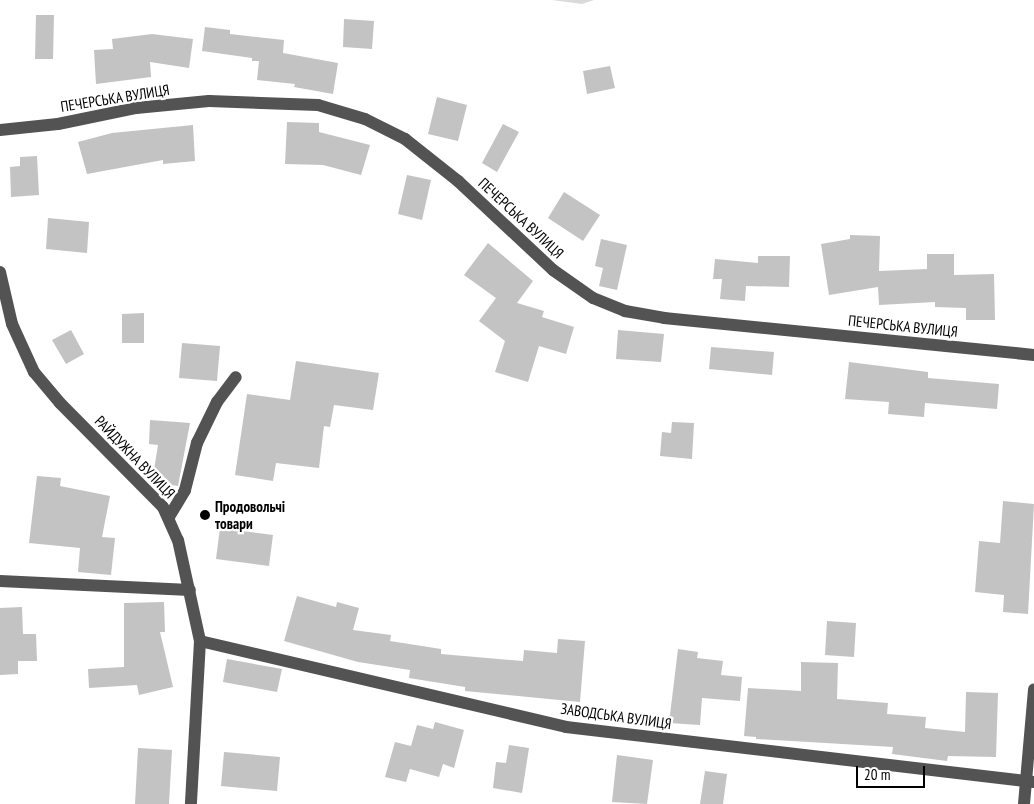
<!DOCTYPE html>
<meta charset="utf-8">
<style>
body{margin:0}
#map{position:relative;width:1034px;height:804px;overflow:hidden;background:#fff;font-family:"PT Sans Narrow",sans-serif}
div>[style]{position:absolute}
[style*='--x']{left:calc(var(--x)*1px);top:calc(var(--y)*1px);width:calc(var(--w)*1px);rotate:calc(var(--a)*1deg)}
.green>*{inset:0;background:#dadada}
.building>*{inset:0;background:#c3c3c3}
.minor>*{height:12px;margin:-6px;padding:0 6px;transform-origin:6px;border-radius:6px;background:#535353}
.dots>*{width:14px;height:14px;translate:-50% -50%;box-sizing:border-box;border:2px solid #fff;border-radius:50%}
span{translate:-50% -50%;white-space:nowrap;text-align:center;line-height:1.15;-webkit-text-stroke:4.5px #fff;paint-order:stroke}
.street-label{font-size:15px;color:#000}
.poi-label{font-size:15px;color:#000;font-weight:700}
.left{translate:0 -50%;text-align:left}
.scale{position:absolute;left:856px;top:766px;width:69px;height:22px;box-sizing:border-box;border:2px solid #000;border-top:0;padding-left:6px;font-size:15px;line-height:18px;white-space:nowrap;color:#000;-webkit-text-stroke:4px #fff;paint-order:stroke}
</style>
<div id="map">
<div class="green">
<i style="clip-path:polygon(552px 0,594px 0,582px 4px)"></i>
</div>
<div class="building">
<i style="clip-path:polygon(36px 15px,54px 15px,53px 59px,35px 59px)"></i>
<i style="clip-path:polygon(344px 19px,374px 21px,372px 49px,343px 47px)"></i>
<i style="clip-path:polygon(205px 27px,230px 30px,230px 34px,284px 40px,283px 53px,338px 63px,333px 94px,294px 87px,295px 84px,257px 80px,259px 61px,252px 61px,252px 58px,202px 51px)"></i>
<i style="clip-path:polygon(152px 34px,193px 39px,189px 68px,150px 62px,151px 77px,96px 84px,94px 50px,113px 49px,112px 39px)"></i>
<i style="clip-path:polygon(610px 66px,615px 88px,587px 94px,583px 71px)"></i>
<i style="clip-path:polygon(437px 97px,467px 105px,458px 141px,428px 134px)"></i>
<i style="clip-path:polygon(287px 122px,319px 123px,319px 132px,370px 145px,361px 175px,323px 165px,285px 164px)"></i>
<i style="clip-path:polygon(503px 124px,519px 132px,497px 172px,482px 163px)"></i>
<i style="clip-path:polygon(193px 125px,195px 161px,163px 164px,163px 160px,87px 174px,78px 142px,112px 133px)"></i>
<i style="clip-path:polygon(37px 156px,39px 195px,11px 197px,10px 167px,20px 166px,20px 157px)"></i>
<i style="clip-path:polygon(407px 175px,431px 180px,422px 220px,398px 214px)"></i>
<i style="clip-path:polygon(564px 192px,600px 215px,583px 241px,548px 218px)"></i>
<i style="clip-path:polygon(48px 218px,89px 222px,87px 253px,46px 249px)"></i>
<i style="clip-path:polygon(850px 235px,880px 236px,879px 271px,927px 269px,927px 254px,954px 254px,954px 275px,994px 274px,995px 320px,966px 320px,966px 308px,935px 307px,935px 302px,879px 305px,878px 287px,829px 295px,821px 244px,850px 239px)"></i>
<i style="clip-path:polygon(601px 239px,627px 245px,617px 290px,599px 286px,603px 268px,595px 266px)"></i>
<i style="clip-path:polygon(488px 243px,533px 281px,517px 303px,544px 311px,542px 317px,574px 327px,566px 354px,539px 346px,528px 382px,495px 372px,505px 341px,479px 321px,496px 298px,464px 275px)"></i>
<i style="clip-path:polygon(758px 256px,790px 256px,789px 287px,746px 286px,745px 301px,720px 299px,722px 279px,713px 279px,715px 259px,758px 263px)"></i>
<i style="clip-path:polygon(144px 313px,144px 343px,122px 343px,122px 314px)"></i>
<i style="clip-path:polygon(71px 330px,84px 354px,66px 364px,52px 340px)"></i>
<i style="clip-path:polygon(618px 330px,664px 334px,661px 362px,616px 359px)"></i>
<i style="clip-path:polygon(182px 343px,220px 346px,217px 381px,179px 378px)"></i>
<i style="clip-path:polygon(711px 347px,774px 352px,772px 375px,709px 369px)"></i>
<i style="clip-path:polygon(296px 361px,379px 373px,373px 410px,334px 405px,330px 427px,324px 426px,319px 468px,276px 463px,273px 481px,235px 475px,247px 394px,290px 400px)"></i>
<i style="clip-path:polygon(849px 362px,928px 372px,928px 378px,999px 384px,997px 409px,925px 403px,924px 417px,888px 414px,889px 402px,845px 399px)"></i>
<i style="clip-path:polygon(150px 420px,190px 423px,178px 486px,152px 482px,158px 445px,149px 444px)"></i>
<i style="clip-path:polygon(672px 422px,694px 423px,692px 459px,660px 456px,662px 432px,671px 433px)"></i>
<i style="clip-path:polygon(37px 476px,61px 478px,60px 486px,110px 496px,102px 537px,115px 538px,111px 575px,78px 572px,80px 548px,29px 543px)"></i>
<i style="clip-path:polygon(1003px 501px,1034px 504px,1028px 614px,1003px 612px,1004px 595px,975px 592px,979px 541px,1000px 543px)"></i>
<i style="clip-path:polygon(220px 528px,273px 535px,269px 566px,216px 559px)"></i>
<i style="clip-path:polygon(297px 596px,336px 607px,337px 602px,359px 608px,353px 630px,391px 635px,390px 641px,441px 649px,441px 654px,523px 661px,524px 650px,557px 653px,558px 639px,585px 641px,580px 702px,465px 691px,465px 687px,409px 678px,410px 670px,358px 662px,284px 641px)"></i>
<i style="clip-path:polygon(164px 602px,165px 632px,160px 632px,173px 687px,139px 695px,137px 685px,89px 688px,88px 669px,124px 667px,124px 603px)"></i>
<i style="clip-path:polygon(22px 607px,23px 634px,36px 634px,37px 661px,18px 661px,18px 674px,0 675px,0 608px)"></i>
<i style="clip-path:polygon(827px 621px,856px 623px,854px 657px,825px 655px)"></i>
<i style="clip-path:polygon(678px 649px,698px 652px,697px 658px,723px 661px,721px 675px,742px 677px,740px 701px,702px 698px,700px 725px,669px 723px)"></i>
<i style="clip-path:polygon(227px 659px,282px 669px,277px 692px,223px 682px)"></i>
<i style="clip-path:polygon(801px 662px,838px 663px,837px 699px,888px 703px,887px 714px,926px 717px,925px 728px,965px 732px,966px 692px,998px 693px,996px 757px,948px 756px,947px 761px,892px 754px,893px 747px,756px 739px,756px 737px,744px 736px,748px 688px,801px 691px)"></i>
<i style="clip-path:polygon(435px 722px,464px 730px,454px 768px,443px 764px,439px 777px,410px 769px,406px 782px,385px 777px,395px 742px,411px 746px,417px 725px,433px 729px)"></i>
<i style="clip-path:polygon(509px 745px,529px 748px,522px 793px,493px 788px,496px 762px,506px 763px)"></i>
<i style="clip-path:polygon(138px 748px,172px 750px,169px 804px,135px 804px)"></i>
<i style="clip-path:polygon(224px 752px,280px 757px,277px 791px,221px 786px)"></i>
<i style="clip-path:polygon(617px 755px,653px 760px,647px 804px,612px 802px)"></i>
<i style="clip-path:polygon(705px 771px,727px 774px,723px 804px,700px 804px)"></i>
</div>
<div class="minor">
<i style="--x:0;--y:130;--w:58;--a:-5.9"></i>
<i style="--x:58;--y:124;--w:80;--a:-11.6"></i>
<i style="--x:136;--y:108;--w:73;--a:-5.5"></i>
<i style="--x:209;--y:101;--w:109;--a:2.1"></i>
<i style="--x:318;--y:105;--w:49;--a:16.6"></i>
<i style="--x:365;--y:119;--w:45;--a:26.6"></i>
<i style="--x:405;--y:139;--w:68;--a:38.4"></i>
<i style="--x:458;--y:181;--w:130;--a:43.1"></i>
<i style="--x:553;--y:270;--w:49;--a:35"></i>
<i style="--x:593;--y:298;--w:35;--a:22"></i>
<i style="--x:625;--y:311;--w:40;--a:10"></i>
<i style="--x:664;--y:318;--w:372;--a:5.7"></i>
<i style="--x:0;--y:272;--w:53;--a:77"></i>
<i style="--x:12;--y:324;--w:53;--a:65.4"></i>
<i style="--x:34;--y:372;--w:40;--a:50"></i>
<i style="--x:60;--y:403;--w:146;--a:45.3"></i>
<i style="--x:163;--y:507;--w:36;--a:66"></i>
<i style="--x:178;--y:540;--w:103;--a:77.7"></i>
<i style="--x:200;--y:641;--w:163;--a:93.2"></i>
<i style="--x:169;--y:517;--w:31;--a:-59"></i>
<i style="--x:185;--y:490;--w:49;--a:-75.7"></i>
<i style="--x:197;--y:443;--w:46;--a:-64"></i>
<i style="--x:217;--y:402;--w:31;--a:-53"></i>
<i style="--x:0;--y:581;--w:190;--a:2.7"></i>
<i style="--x:200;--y:641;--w:376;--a:13.2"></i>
<i style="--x:566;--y:727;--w:471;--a:6.7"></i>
<i style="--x:1024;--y:804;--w:115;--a:-85"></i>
</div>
<div class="dots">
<i style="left:205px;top:515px;background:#000"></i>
</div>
<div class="street-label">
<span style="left:115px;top:98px;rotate:-9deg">ПЕЧЕРСЬКА ВУЛИЦЯ</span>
<span style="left:521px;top:218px;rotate:43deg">ПЕЧЕРСЬКА ВУЛИЦЯ</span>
<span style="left:903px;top:326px;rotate:6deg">ПЕЧЕРСЬКА ВУЛИЦЯ</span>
<span style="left:135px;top:457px;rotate:46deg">РАЙДУЖНА ВУЛИЦЯ</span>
<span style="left:616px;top:716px;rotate:8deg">ЗАВОДСЬКА ВУЛИЦЯ</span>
</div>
<div class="poi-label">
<span class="left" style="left:215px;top:515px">Продовольчі<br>товари</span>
</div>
<div class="scale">20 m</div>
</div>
